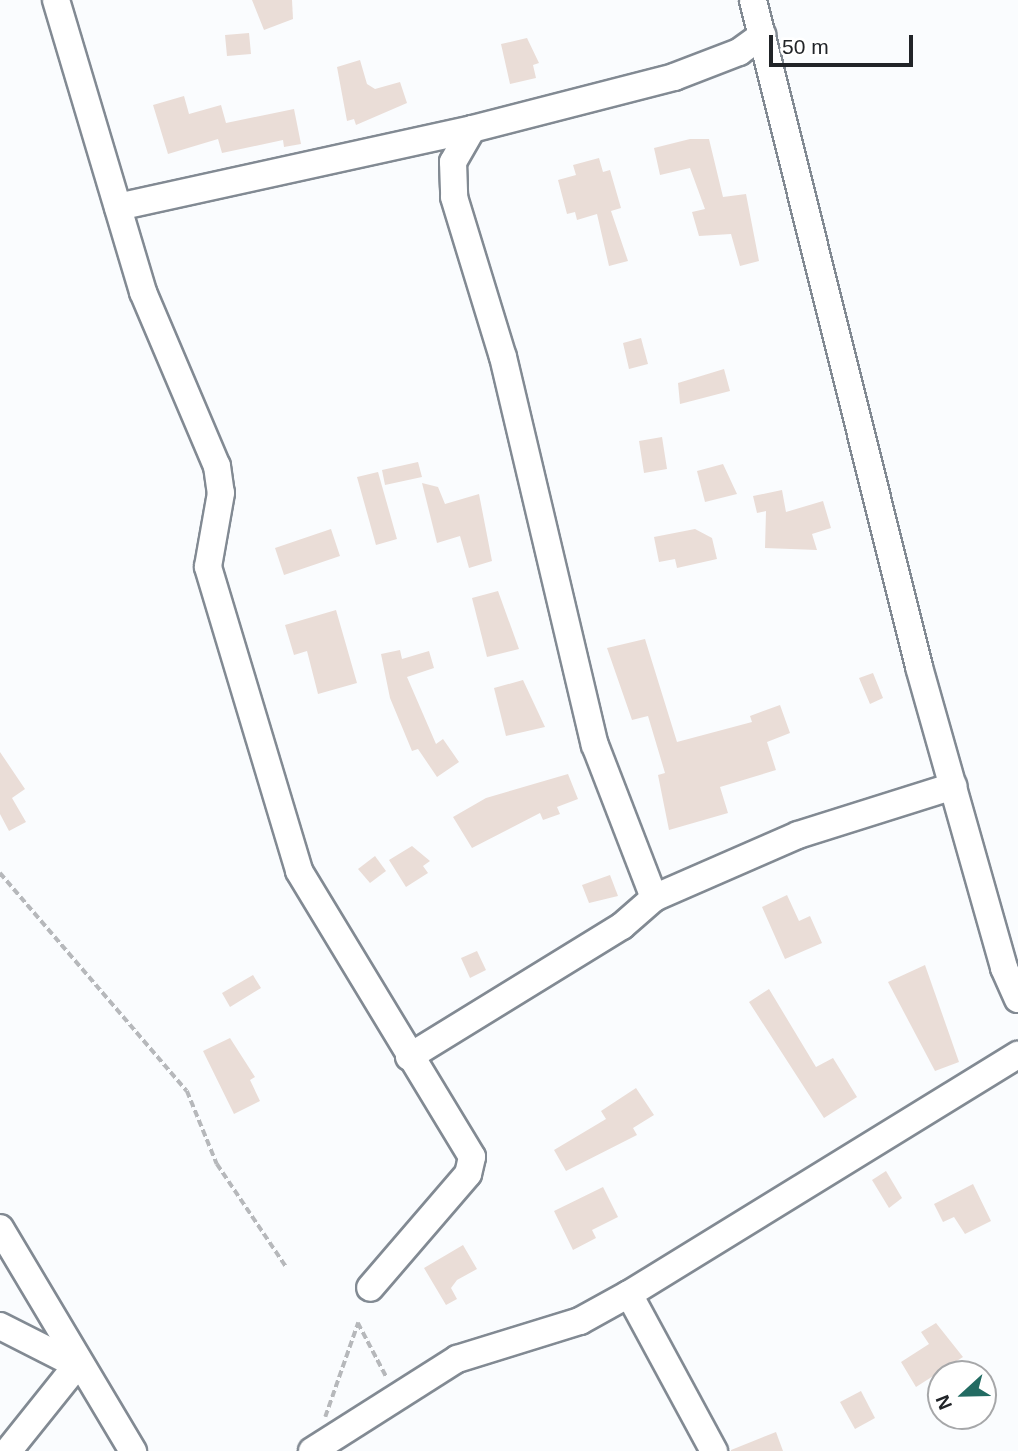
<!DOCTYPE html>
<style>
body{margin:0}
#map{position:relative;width:1018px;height:1451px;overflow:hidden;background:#fafcfe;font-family:Helvetica,sans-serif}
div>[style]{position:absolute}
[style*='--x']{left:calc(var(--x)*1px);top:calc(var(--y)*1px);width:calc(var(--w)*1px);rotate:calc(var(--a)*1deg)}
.building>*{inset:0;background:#eaddd7}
.path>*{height:3.5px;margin-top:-1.75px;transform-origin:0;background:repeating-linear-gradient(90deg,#b6b8bb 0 7px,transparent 0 10.5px)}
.roads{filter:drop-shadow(2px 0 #828a93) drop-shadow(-2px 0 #828a93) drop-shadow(0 2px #828a93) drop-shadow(0 -2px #828a93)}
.minor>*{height:26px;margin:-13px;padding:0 13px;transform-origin:13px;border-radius:13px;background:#fff}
span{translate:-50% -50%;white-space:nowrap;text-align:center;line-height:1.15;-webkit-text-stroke:6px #fff;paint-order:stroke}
.north{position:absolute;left:927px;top:1360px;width:70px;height:70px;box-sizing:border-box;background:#fff;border:2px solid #a6a7a9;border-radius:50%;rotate:248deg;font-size:19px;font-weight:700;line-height:28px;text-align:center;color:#212428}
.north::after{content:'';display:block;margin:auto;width:24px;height:32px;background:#226b62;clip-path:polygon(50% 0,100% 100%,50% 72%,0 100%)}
.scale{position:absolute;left:769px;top:35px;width:144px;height:32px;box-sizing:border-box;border:4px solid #212428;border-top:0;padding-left:9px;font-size:21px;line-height:24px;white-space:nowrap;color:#212428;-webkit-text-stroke:5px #fff;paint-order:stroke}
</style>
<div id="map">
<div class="building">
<i style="clip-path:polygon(252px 0,292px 0,293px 19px,264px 30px)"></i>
<i style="clip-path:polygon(249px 33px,251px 54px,227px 56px,225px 35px)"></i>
<i style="clip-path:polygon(527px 38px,539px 63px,533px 65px,536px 78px,510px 84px,501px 44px)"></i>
<i style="clip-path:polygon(360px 60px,367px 84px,375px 89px,400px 82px,407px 103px,356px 125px,354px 119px,347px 121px,337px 67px)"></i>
<i style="clip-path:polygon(184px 96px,189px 114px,221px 105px,226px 123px,294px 109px,301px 144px,284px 147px,283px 140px,222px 153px,218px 139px,168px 154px,153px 105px)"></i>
<i style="clip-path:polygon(690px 139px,709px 139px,723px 197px,746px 194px,759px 261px,740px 266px,731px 234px,699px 236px,692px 212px,705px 209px,690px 168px,660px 175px,654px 148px)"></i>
<i style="clip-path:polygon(599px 158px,603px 172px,610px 170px,621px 208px,611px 211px,628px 261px,609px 266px,597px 214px,577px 220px,575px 212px,567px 214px,558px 180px,576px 175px,573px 165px)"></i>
<i style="clip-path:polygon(641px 338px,648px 364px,629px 369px,623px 343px)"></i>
<i style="clip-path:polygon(724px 369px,730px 391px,680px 404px,678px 383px)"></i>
<i style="clip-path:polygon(662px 437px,667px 469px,644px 473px,639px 441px)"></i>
<i style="clip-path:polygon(418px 462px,422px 477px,385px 485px,382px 470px)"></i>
<i style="clip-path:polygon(723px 464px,737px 494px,705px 502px,697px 471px)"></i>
<i style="clip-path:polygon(378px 472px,397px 539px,376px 545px,357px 477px)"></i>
<i style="clip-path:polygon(422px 483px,438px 487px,445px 504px,479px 494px,492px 561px,469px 568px,460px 536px,437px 543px)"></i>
<i style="clip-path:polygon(782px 490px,786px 512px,823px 501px,831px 528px,812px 534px,817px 550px,765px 548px,766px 511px,757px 513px,753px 496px)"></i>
<i style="clip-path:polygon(331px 529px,340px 556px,284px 575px,275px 548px)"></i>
<i style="clip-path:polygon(695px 529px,712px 538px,717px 559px,677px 568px,675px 559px,659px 562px,654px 537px)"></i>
<i style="clip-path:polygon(498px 591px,519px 649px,487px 657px,472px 598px)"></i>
<i style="clip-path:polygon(336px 610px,357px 683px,318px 694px,307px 651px,294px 655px,285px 625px)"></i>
<i style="clip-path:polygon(645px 639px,677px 742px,752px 722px,750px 716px,780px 705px,790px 733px,767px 742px,776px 770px,720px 787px,728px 813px,669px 830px,658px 775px,665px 773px,648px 716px,632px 720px,607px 648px)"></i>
<i style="clip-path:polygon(400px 650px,402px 659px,429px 651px,434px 668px,407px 677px,436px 744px,443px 739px,459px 762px,437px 777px,418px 749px,412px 751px,390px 698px,381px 654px)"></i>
<i style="clip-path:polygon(873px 673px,883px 698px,870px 704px,859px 678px)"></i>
<i style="clip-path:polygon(523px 680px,545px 727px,506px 736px,494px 688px)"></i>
<i style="clip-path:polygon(0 752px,25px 789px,12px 798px,26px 822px,9px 831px,0 814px)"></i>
<i style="clip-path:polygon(568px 774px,578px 799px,557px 807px,560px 814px,543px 820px,540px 813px,472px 848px,453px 817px,486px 798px)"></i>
<i style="clip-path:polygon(412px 846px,430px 861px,423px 866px,428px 873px,406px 887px,389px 860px)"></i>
<i style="clip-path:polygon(375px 856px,386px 871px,370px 883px,358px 869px)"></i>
<i style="clip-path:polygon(610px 875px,618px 896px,589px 903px,582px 885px)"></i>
<i style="clip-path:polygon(787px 895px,799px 921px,810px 916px,822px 943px,785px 959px,762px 907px)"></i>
<i style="clip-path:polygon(477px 951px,486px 970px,470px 978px,461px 958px)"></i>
<i style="clip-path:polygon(925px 965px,959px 1062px,935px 1071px,888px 982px)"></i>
<i style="clip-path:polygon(253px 975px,261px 988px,230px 1007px,222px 993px)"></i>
<i style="clip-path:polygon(769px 989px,816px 1067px,833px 1058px,857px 1097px,824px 1118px,749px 1002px)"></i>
<i style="clip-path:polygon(230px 1038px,255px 1077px,250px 1080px,260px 1101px,234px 1114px,203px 1051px)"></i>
<i style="clip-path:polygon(636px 1088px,654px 1115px,633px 1128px,637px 1135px,566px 1171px,554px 1150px,606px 1119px,601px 1111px)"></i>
<i style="clip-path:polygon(886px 1171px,902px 1198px,889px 1208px,872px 1180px)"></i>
<i style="clip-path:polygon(973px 1184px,991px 1221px,965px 1234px,954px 1217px,943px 1222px,934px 1204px)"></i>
<i style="clip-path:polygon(603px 1187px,618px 1217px,592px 1230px,596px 1238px,573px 1250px,554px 1211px)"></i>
<i style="clip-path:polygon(463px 1245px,477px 1269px,457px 1280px,451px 1288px,457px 1299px,446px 1305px,424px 1268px)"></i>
<i style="clip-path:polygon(936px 1323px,963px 1357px,916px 1387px,901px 1362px,929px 1344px,921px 1332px)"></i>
<i style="clip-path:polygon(861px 1391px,875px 1418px,855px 1429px,840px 1402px)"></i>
<i style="clip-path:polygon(776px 1432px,783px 1451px,731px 1451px,731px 1450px)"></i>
</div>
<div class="path">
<i style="--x:0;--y:873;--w:287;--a:49.4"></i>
<i style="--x:187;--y:1091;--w:79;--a:67.7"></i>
<i style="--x:217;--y:1164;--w:125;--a:56.1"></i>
<i style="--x:358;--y:1323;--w:62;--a:62.2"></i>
<i style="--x:325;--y:1417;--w:100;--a:-70.7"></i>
</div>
<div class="roads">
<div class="minor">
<i style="--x:56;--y:0;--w:305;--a:73.4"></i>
<i style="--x:143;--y:292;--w:189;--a:67"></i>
<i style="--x:217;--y:466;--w:27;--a:82"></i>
<i style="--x:221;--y:493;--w:75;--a:100"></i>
<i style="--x:208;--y:567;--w:317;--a:73.3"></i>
<i style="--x:299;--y:871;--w:334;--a:58.8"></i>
<i style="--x:472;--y:1157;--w:17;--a:103"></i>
<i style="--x:468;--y:1174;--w:150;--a:130.7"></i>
<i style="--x:753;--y:0;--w:687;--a:76.02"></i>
<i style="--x:919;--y:667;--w:313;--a:74.2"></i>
<i style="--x:1004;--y:968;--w:34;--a:66"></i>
<i style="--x:472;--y:129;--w:38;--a:120"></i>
<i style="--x:453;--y:162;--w:35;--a:88"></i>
<i style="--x:454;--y:197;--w:167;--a:73"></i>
<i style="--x:503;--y:357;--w:399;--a:76.7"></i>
<i style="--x:595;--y:745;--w:164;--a:68.9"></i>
<i style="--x:118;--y:207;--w:362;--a:-12.4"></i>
<i style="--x:472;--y:129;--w:209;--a:-14.4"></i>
<i style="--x:674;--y:77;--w:70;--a:-21"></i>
<i style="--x:739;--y:52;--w:29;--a:-36"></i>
<i style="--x:409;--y:1057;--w:250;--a:-31.6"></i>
<i style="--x:622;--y:926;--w:43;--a:-41.2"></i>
<i style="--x:654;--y:898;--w:157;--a:-23.6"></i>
<i style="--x:798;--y:835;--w:163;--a:-17.5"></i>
<i style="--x:0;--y:1228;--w:260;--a:59.2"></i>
<i style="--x:629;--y:1294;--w:179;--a:61.6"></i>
<i style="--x:0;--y:1326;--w:86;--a:26.9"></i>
<i style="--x:77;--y:1365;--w:110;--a:128.7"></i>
<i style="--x:312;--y:1451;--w:172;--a:-32.4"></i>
<i style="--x:457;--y:1359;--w:129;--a:-17.2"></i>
<i style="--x:580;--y:1321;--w:56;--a:-28.9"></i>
<i style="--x:629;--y:1294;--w:457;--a:-31.6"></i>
</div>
</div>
<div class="north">N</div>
<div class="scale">50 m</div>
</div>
